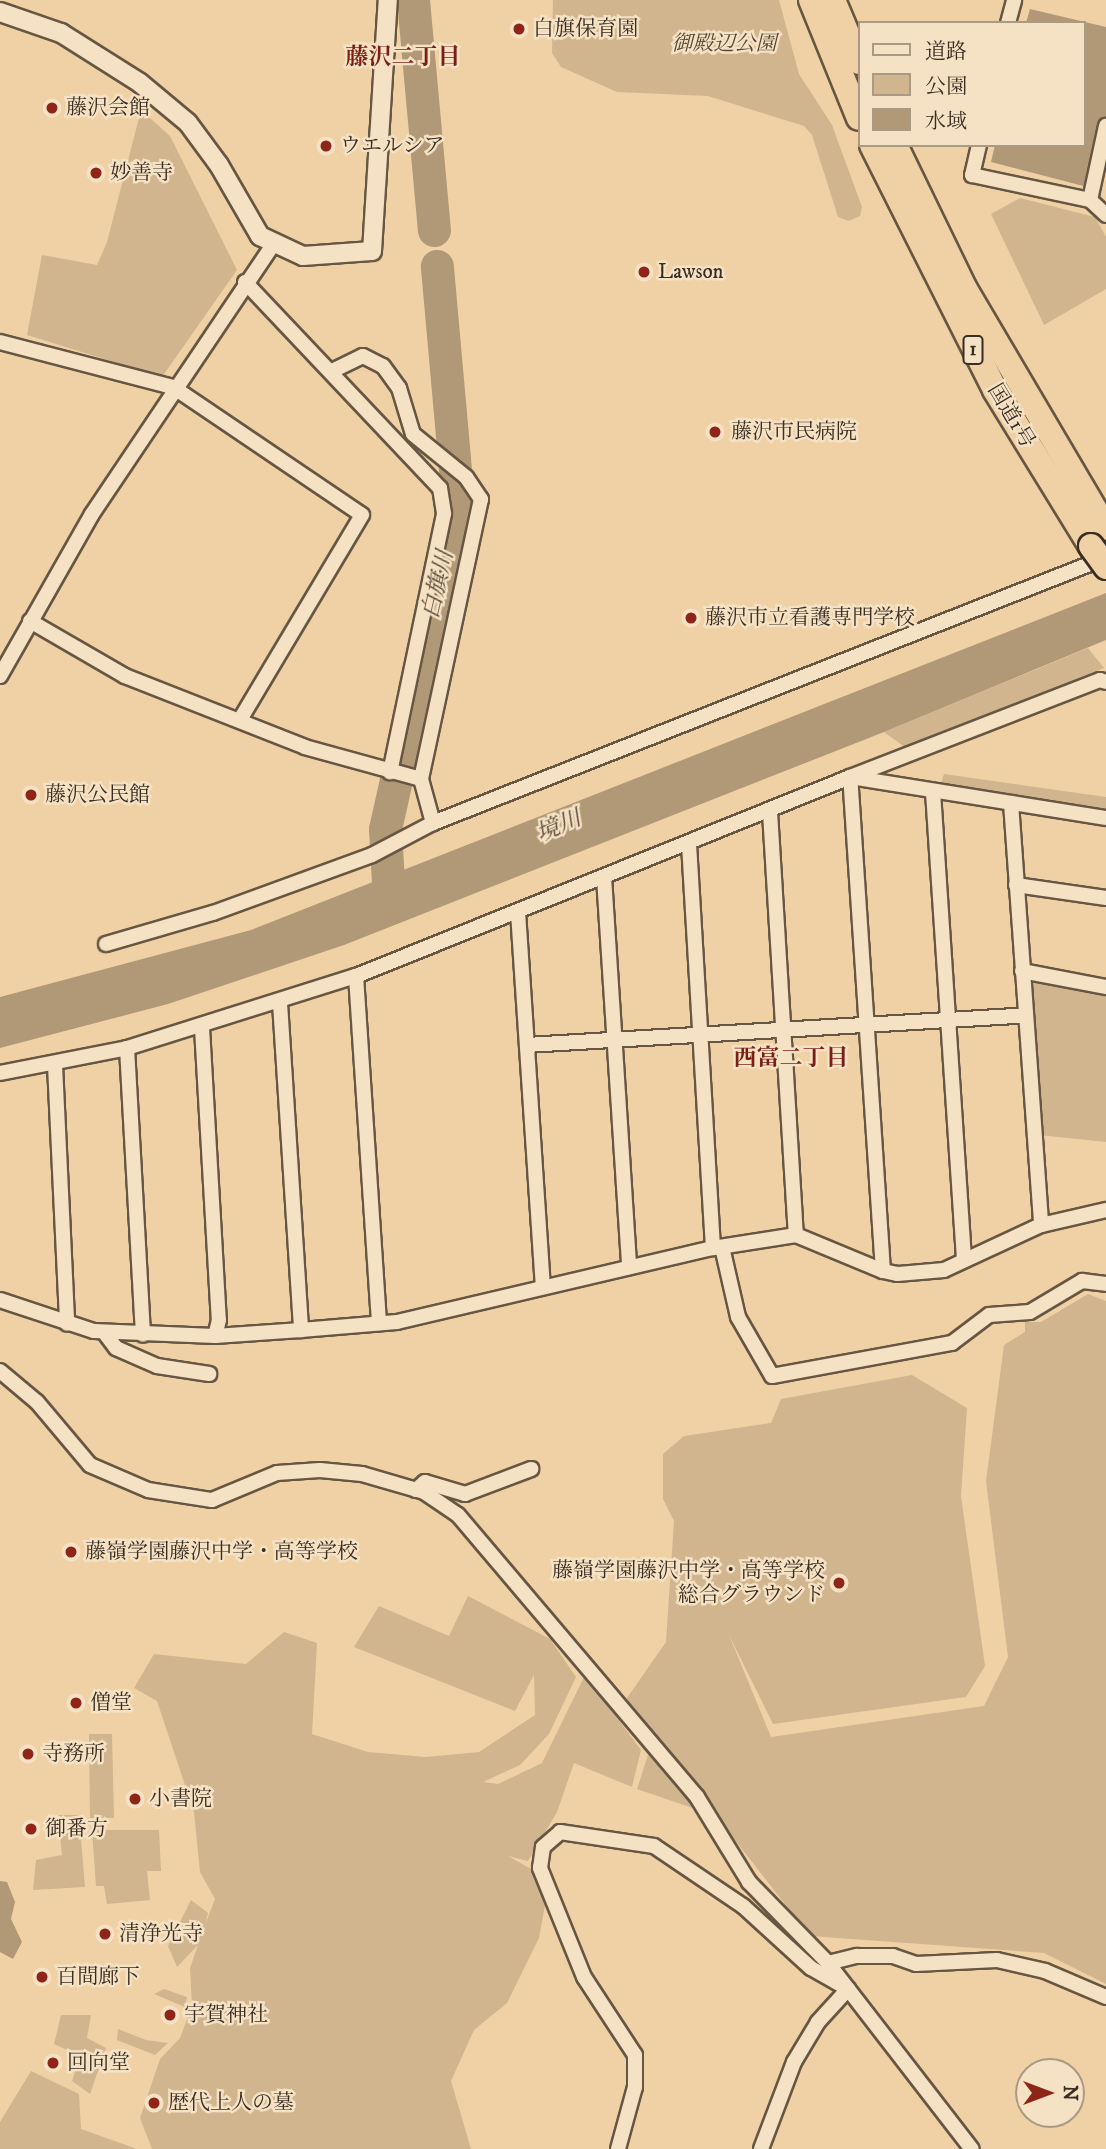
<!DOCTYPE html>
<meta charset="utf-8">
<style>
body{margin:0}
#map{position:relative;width:1106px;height:2149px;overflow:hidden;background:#efd1a5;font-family:"IM FELL DW Pica","Noto Serif JP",serif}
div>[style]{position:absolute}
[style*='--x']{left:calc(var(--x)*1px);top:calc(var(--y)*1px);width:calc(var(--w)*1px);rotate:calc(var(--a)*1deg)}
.green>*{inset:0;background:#d0b58f}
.water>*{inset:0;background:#b19978}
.river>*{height:33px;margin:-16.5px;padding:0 16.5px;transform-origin:16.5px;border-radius:16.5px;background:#b19978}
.roads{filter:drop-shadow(2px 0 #675642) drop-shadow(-2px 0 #675642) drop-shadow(0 2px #675642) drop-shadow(0 -2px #675642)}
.minor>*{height:14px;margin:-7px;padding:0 7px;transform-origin:7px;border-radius:7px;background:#f5e1c4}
.tertiary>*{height:18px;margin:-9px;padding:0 9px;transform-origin:9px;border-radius:9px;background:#f5e1c4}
.trunk>*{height:24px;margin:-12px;padding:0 12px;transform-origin:12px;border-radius:12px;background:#efd1a5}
.bridges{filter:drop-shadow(2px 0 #3a2d21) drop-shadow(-2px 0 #3a2d21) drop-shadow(0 2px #3a2d21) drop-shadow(0 -2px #3a2d21)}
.trunk-bridge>*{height:24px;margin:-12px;padding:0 12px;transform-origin:12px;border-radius:12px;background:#efd1a5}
.dots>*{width:19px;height:19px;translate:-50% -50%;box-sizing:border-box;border:4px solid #f5e1c4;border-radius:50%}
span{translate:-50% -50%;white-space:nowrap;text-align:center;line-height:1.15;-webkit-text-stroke:5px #f5e1c4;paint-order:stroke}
.shield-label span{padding:2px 5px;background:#f5e1c4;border:2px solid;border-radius:5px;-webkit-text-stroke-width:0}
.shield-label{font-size:19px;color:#3a2d21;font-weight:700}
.poi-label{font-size:21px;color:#3a2d21}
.left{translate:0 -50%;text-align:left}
.right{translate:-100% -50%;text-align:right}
.park-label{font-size:21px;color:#584837;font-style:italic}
.street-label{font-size:21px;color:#3a2d21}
.neighbourhood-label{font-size:23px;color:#7a1f14;font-weight:700}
.water-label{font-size:23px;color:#584837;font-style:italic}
.legend{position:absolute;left:858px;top:21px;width:228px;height:126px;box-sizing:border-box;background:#f5e1c4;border:2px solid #aa9983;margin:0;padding:9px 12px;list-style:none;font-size:21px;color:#3a2d21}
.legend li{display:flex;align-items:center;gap:14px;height:35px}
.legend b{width:35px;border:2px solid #aa9983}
.north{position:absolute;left:1015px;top:2058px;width:70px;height:70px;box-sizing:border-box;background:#f5e1c4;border:2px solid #aa9983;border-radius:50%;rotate:90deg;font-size:19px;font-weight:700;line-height:28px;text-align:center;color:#3a2d21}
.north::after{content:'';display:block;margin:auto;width:24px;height:32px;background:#8f2418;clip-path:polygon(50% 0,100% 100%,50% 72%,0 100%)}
</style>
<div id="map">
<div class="green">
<i style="clip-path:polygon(553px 0,779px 0,799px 74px,832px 125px,862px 207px,860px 216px,849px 221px,838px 217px,812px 135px,804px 126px,708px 96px,617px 92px,561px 67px,552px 53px)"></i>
<i style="clip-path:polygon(141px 110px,170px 136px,237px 270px,162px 377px,27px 335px,42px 255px,97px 265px,107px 242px)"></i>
<i style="clip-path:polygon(1020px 198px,1095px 217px,1106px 237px,1106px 289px,1044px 325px,991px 214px)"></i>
<i style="clip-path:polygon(1088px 648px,1104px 668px,906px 748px,884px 732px)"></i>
<i style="clip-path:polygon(944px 774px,1106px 797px,1106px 813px,940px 787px)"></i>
<i style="clip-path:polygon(1030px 979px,1106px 994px,1106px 1142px,1039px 1135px)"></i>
<i style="clip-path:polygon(1088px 1294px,1106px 1301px,1106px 1984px,1044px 1953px,810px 1936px,716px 1816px,637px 1789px,648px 1755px,627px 1698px,666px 1642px,674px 1521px,663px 1499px,663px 1454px,684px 1436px,771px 1423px,781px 1399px,912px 1375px,967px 1408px,961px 1496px,985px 1666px,966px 1697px,773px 1724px,729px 1635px,771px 1737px,984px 1706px,1008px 1657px,986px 1481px,1004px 1345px,1025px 1332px,1025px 1322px,1041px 1322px)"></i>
<i style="clip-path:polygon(468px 1596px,550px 1639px,576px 1677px,549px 1734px,520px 1765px,483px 1782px,498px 1784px,542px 1763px,585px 1675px,641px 1750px,632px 1787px,574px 1763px,557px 1812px,528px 1861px,508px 1856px,538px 1873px,545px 1905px,539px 1938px,507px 2003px,474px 2030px,451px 2081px,471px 2149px,152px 2149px,140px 2118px,160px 2059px,180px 2038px,192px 2006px,190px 1968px,198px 1945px,177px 1967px,168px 1946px,191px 1900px,208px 1913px,205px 1925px,215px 1899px,200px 1872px,194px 1812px,157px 1701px,134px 1688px,154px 1654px,246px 1664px,284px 1632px,317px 1643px,312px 1734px,368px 1752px,426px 1757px,479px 1752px,535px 1715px,534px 1675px,515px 1711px,354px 1647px,379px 1606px,449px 1636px)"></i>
<i style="clip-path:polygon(89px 1734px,112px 1734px,114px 1818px,90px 1818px)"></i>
<i style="clip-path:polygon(58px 1815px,79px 1815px,85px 1887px,33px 1890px,36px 1860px,62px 1855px)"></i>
<i style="clip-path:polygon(92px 1830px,159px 1830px,161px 1871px,147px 1871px,150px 1900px,107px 1904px,104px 1886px,96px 1886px)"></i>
<i style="clip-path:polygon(164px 1989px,187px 1997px,185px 2007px,154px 1994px)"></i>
<i style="clip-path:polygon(61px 2015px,91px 2015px,87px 2038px,106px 2048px,90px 2094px,72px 2081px,80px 2056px,54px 2044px)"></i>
<i style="clip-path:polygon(118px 2029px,146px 2040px,168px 2043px,155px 2055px,117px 2040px)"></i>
<i style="clip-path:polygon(31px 2071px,79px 2094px,81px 2129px,137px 2149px,0 2149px,0 2122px)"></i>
</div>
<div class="water">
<i style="clip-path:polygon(1030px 9px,1106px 27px,1106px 131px,1091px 188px,991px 162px,995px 145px,1083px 145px,1083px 23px,1026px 23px)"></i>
<i style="clip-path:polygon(1106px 593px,1106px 640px,884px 732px,344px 945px,168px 1004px,0 1048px,0 997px,251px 930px)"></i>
<i style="clip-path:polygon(0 1881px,7px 1882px,15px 1902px,11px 1919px,22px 1942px,13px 1959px,0 1952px)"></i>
</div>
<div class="river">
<i style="--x:413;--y:0;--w:231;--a:84.8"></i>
<i style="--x:389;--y:900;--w:71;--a:-93.2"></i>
<i style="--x:385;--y:829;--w:334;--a:-77.4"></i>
<i style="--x:458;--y:503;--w:238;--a:-95.1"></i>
</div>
<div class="roads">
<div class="minor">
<i style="--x:1008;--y:23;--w:24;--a:-75"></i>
<i style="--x:979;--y:145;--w:31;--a:103"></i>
<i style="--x:972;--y:175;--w:121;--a:12"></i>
<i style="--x:1090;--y:200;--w:22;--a:43"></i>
<i style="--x:1090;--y:200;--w:76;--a:-77.8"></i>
<i style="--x:245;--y:282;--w:284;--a:46.6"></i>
<i style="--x:440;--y:488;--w:26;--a:81"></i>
<i style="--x:444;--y:514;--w:264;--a:101.8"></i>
<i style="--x:0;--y:342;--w:179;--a:14.6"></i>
<i style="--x:173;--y:387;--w:228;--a:34.1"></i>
<i style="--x:362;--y:515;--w:239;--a:120.8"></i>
<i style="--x:332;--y:371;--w:34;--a:-26"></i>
<i style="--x:363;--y:356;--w:22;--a:27"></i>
<i style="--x:383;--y:366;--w:27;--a:54"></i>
<i style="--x:399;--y:388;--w:48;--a:73.1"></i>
<i style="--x:413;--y:434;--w:68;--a:39.1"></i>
<i style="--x:466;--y:477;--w:27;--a:56"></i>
<i style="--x:481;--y:499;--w:286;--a:102.1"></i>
<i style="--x:421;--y:779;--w:46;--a:74.7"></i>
<i style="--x:30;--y:621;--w:110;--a:30.1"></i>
<i style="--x:125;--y:676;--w:193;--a:21.5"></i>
<i style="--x:305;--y:747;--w:120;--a:15.4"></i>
<i style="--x:0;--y:676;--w:186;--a:-60.4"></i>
<i style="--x:92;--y:514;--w:323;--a:-56.1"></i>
<i style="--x:933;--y:792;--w:469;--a:86.2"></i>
<i style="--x:1011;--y:803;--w:423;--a:85.9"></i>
<i style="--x:770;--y:812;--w:424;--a:86.5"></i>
<i style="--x:689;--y:844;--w:405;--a:86.6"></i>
<i style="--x:604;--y:877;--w:391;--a:86.3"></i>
<i style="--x:1016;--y:885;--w:91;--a:8.2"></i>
<i style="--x:518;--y:912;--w:375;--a:86.2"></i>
<i style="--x:106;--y:944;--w:111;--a:-16.2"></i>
<i style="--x:213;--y:913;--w:169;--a:-20"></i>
<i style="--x:372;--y:855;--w:69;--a:-27.7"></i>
<i style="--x:433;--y:823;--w:703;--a:-21.53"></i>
<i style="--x:1022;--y:971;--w:86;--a:10.8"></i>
<i style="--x:356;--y:976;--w:348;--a:86.2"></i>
<i style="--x:280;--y:1003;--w:328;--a:86.3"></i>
<i style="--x:202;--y:1028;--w:292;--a:86.7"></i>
<i style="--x:219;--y:1320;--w:16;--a:104"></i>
<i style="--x:527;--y:1045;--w:499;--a:-3.4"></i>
<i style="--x:127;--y:1048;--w:287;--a:86.8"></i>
<i style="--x:55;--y:1065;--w:259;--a:87.3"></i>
<i style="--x:0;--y:1073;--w:129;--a:-11.1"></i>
<i style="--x:127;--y:1048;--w:240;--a:-17.5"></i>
<i style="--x:356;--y:976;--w:533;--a:-21.94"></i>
<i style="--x:850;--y:777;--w:268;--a:-21.2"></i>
<i style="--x:1100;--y:680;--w:6;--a:18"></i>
<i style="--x:722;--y:1247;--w:72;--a:77.1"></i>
<i style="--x:738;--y:1317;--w:68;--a:60"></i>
<i style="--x:772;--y:1376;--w:183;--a:-10.4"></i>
<i style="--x:952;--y:1343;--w:46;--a:-37.1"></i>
<i style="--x:989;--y:1315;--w:41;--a:-4.2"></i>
<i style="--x:1030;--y:1312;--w:61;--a:-30.8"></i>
<i style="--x:1082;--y:1281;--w:24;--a:7"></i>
<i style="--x:883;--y:1271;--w:495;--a:-93.8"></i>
<i style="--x:850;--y:777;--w:259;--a:9.1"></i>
<i style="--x:0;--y:1300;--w:99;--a:18.3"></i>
<i style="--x:94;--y:1331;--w:121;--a:2.4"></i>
<i style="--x:215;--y:1336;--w:86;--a:-4"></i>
<i style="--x:301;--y:1330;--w:96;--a:-4.8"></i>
<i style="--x:397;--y:1322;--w:325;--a:-13.2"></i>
<i style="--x:713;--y:1248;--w:84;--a:-8.9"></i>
<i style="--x:796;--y:1235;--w:94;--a:22.5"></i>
<i style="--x:883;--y:1271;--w:14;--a:12"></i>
<i style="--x:897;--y:1274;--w:47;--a:-4.9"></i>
<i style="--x:944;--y:1270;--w:107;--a:-24.9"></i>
<i style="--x:1041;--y:1225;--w:67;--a:-13"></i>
<i style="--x:104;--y:1332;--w:20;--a:53"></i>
<i style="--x:116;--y:1348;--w:45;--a:23.7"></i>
<i style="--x:157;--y:1366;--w:53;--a:8.7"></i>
<i style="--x:0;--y:1371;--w:48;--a:40"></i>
<i style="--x:37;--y:1402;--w:82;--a:49.9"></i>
<i style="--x:90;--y:1465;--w:63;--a:23.3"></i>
<i style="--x:148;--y:1490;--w:65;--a:8.9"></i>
<i style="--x:212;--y:1500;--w:70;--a:-22.6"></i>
<i style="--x:277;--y:1473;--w:43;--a:-4"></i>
<i style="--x:320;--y:1470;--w:42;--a:5.4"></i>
<i style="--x:362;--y:1474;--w:65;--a:16.2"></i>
<i style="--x:424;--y:1492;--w:41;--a:34.1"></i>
<i style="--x:458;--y:1515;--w:370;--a:49.7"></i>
<i style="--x:697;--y:1797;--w:100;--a:58.5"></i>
<i style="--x:749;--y:1882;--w:113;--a:45.7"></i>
<i style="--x:828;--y:1963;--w:235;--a:52.3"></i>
<i style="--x:416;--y:1490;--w:12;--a:-42"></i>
<i style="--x:425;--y:1482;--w:42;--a:16.7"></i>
<i style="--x:465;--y:1494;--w:71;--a:-20.7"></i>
<i style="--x:828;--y:1963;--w:30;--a:-14"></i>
<i style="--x:857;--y:1956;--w:36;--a:0"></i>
<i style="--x:893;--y:1956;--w:24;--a:19"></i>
<i style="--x:916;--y:1964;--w:81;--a:-2.8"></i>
<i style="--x:997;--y:1960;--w:49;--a:12.9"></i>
<i style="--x:1045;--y:1971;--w:66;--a:23.1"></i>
<i style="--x:618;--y:2149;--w:64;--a:-74.7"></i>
<i style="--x:635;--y:2087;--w:32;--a:-90"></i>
<i style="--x:635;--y:2055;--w:93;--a:-123.2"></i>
<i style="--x:584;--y:1977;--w:118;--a:-112"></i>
<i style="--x:540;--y:1868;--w:21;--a:-82"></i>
<i style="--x:543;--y:1847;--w:23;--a:-41"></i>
<i style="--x:560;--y:1832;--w:95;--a:8.5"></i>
<i style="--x:654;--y:1846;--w:107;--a:34"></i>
<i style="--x:743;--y:1906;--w:92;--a:42.4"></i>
<i style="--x:811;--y:1968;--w:43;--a:29.6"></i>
<i style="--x:848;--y:1989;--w:45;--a:132.3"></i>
<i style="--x:818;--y:2022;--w:47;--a:121"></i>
<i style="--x:794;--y:2062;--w:93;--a:110.8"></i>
</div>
<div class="tertiary">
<i style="--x:0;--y:12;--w:65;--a:19"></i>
<i style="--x:61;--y:33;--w:93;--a:32.3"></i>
<i style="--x:140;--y:83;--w:62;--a:39.8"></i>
<i style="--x:188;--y:123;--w:52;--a:53.6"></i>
<i style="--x:219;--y:165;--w:82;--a:60"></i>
<i style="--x:260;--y:236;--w:47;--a:24.9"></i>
<i style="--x:303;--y:256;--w:69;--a:-4.1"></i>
<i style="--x:372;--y:251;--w:252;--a:-86.4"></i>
</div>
<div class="trunk">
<i style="--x:811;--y:0;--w:127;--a:67.9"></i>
<i style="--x:833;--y:0;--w:67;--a:67.2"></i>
<i style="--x:872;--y:145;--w:274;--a:63.3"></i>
<i style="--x:995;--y:390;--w:183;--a:58.4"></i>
<i style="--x:895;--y:145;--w:160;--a:64.1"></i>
<i style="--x:965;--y:289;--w:277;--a:59.5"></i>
</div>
</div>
<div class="bridges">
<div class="trunk-bridge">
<i style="--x:1091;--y:546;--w:26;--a:54"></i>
</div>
</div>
<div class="dots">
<i style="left:519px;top:29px;background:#8f2418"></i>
<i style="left:52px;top:108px;background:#8f2418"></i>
<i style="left:326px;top:146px;background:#8f2418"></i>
<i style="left:96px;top:173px;background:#8f2418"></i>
<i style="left:644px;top:272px;background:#8f2418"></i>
<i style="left:715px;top:432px;background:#8f2418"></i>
<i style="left:691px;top:618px;background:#8f2418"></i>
<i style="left:31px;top:795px;background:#8f2418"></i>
<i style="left:71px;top:1552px;background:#8f2418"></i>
<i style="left:839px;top:1583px;background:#8f2418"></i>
<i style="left:76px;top:1703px;background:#8f2418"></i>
<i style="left:28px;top:1754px;background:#8f2418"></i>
<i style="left:135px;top:1799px;background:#8f2418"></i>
<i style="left:31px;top:1829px;background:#8f2418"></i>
<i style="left:105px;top:1934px;background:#8f2418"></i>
<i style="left:42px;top:1977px;background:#8f2418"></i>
<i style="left:170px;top:2015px;background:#8f2418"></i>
<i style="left:53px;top:2063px;background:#8f2418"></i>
<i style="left:154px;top:2103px;background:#8f2418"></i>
</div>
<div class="shield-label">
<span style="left:973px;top:350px">1</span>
</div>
<div class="poi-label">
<span class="left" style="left:533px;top:29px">白旗保育園</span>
<span class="left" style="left:66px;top:108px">藤沢会館</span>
<span class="left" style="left:340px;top:146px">ウエルシア</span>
<span class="left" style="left:110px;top:173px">妙善寺</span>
<span class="left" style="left:658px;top:272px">Lawson</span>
<span class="left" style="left:731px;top:432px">藤沢市民病院</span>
<span class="left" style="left:705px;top:618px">藤沢市立看護専門学校</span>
<span class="left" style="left:45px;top:795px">藤沢公民館</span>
<span class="left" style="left:85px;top:1552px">藤嶺学園藤沢中学・高等学校</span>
<span class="right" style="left:825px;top:1583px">藤嶺学園藤沢中学・高等学校<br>総合グラウンド</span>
<span class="left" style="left:90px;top:1703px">僧堂</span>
<span class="left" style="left:42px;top:1754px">寺務所</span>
<span class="left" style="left:149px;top:1799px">小書院</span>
<span class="left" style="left:45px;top:1829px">御番方</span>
<span class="left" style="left:119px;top:1934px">清浄光寺</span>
<span class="left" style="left:56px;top:1977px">百間廊下</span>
<span class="left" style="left:184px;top:2015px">宇賀神社</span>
<span class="left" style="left:67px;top:2063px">回向堂</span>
<span class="left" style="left:168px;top:2103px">歴代上人の墓</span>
</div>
<div class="park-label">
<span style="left:724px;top:44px">御殿辺公園</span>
</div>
<div class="street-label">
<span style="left:1011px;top:416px;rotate:59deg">国道1号</span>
</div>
<div class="neighbourhood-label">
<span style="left:403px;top:58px">藤沢二丁目</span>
<span style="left:791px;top:1059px">西富二丁目</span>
</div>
<div class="water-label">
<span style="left:439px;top:585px;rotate:-77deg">白旗川</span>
<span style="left:559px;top:827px;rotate:-23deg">境川</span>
</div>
<ul class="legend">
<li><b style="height:9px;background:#f5e1c4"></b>道路</li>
<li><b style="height:19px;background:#d0b58f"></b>公園</li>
<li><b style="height:19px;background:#b19978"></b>水域</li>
</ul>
<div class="north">N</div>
</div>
